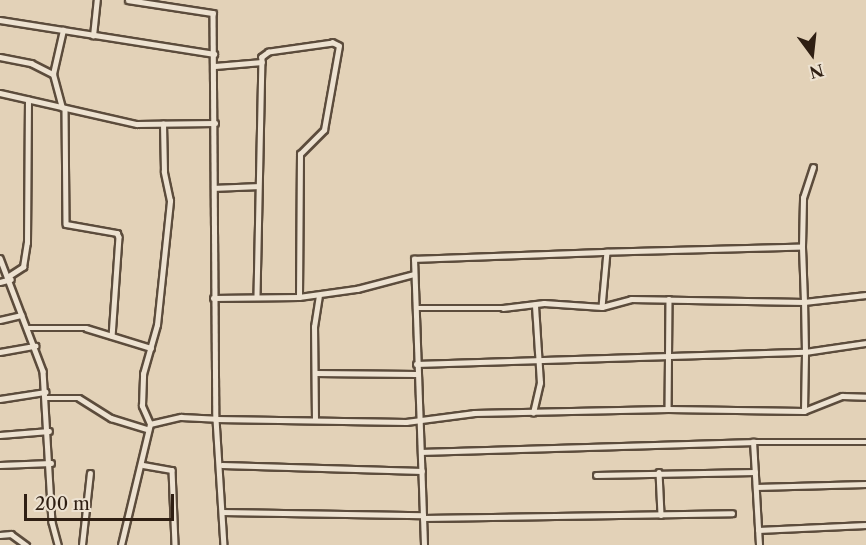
<!DOCTYPE html>
<style>
body{margin:0}
#map{position:relative;width:866px;height:545px;overflow:hidden;background:#e3d2b8;font-family:"Libre Caslon Text",serif}
div>[style]{position:absolute}
[style*='--x']{left:calc(var(--x)*1px);top:calc(var(--y)*1px);width:calc(var(--w)*1px);rotate:calc(var(--a)*1deg)}
.roads{filter:drop-shadow(2px 0 #5c4c3c) drop-shadow(-2px 0 #5c4c3c) drop-shadow(0 2px #5c4c3c) drop-shadow(0 -2px #5c4c3c)}
.minor>*{height:4.5px;margin:-2.25px;padding:0 2.25px;transform-origin:2.25px;border-radius:2.25px;background:#ede2d1}
span{translate:-50% -50%;white-space:nowrap;text-align:center;line-height:1.15;-webkit-text-stroke:4.5px #ede2d1;paint-order:stroke}
.north{position:absolute;left:782px;top:24px;width:60px;height:60px;-webkit-text-stroke:4px #ede2d1;paint-order:stroke;rotate:165deg;font-size:16px;font-weight:700;line-height:24px;text-align:center;color:#2f1f13}
.north::after{content:'';display:block;margin:auto;width:21px;height:27px;background:#2f1f13;clip-path:polygon(50% 0,100% 100%,50% 72%,0 100%)}
.scale{position:absolute;left:24px;top:494px;width:150px;height:27px;box-sizing:border-box;border:3px solid #2f1f13;border-top:0;padding-left:8px;font-size:18px;line-height:21px;white-space:nowrap;color:#2f1f13;-webkit-text-stroke:4px #ede2d1;paint-order:stroke}
</style>
<div id="map">
<div class="roads">
<div class="minor">
<i style="--x:128;--y:0;--w:86;--a:8.7"></i>
<i style="--x:213;--y:13;--w:406;--a:89.6"></i>
<i style="--x:216;--y:419;--w:190;--a:0.9"></i>
<i style="--x:406;--y:422;--w:69;--a:-7.5"></i>
<i style="--x:474;--y:413;--w:194;--a:-1.2"></i>
<i style="--x:0;--y:20;--w:217;--a:9"></i>
<i style="--x:93;--y:36;--w:36;--a:-84"></i>
<i style="--x:0;--y:57;--w:32;--a:11"></i>
<i style="--x:31;--y:63;--w:25;--a:27"></i>
<i style="--x:215;--y:66;--w:47;--a:-4.9"></i>
<i style="--x:0;--y:93;--w:140;--a:12.8"></i>
<i style="--x:137;--y:124;--w:78;--a:-0.7"></i>
<i style="--x:62;--y:108;--w:35;--a:-105"></i>
<i style="--x:53;--y:74;--w:45;--a:-77.2"></i>
<i style="--x:65;--y:108;--w:116;--a:89.5"></i>
<i style="--x:66;--y:224;--w:52;--a:10"></i>
<i style="--x:117;--y:233;--w:4;--a:63"></i>
<i style="--x:119;--y:237;--w:99;--a:94"></i>
<i style="--x:214;--y:188;--w:44;--a:-2.6"></i>
<i style="--x:802;--y:247;--w:49;--a:-88.8"></i>
<i style="--x:803;--y:198;--w:32;--a:-72"></i>
<i style="--x:0;--y:258;--w:121;--a:69.2"></i>
<i style="--x:43;--y:371;--w:151;--a:86.6"></i>
<i style="--x:52;--y:522;--w:24;--a:75"></i>
<i style="--x:9;--y:276;--w:17;--a:-33"></i>
<i style="--x:23;--y:267;--w:24;--a:-81"></i>
<i style="--x:27;--y:243;--w:143;--a:-89.6"></i>
<i style="--x:0;--y:282;--w:11;--a:-15"></i>
<i style="--x:299;--y:297;--w:59;--a:-7.9"></i>
<i style="--x:357;--y:289;--w:59;--a:-14.7"></i>
<i style="--x:213;--y:298;--w:86;--a:-0.7"></i>
<i style="--x:299;--y:297;--w:143;--a:-89.6"></i>
<i style="--x:300;--y:154;--w:34;--a:-45"></i>
<i style="--x:324;--y:130;--w:85;--a:-79.9"></i>
<i style="--x:339;--y:46;--w:7;--a:-153"></i>
<i style="--x:333;--y:43;--w:65;--a:172"></i>
<i style="--x:269;--y:52;--w:9;--a:144"></i>
<i style="--x:262;--y:57;--w:240;--a:91.2"></i>
<i style="--x:669;--y:299;--w:110;--a:90.5"></i>
<i style="--x:668;--y:409;--w:136;--a:0.8"></i>
<i style="--x:804;--y:411;--w:41;--a:-21.5"></i>
<i style="--x:842;--y:396;--w:24;--a:2"></i>
<i style="--x:416;--y:308;--w:87;--a:0"></i>
<i style="--x:503;--y:308;--w:41;--a:-7"></i>
<i style="--x:544;--y:303;--w:58;--a:3.9"></i>
<i style="--x:0;--y:320;--w:22;--a:-13"></i>
<i style="--x:27;--y:328;--w:59;--a:0"></i>
<i style="--x:86;--y:328;--w:68;--a:17.1"></i>
<i style="--x:0;--y:352;--w:36;--a:-10"></i>
<i style="--x:416;--y:364;--w:389;--a:-1.8"></i>
<i style="--x:805;--y:352;--w:62;--a:-8.4"></i>
<i style="--x:315;--y:373;--w:101;--a:0.6"></i>
<i style="--x:45;--y:398;--w:34;--a:0"></i>
<i style="--x:79;--y:398;--w:38;--a:32"></i>
<i style="--x:111;--y:418;--w:39;--a:17"></i>
<i style="--x:0;--y:399;--w:46;--a:-8.8"></i>
<i style="--x:804;--y:411;--w:59;--a:-89"></i>
<i style="--x:805;--y:352;--w:50;--a:-91.1"></i>
<i style="--x:804;--y:302;--w:55;--a:-92.1"></i>
<i style="--x:802;--y:247;--w:195;--a:178.5"></i>
<i style="--x:607;--y:252;--w:55;--a:95.2"></i>
<i style="--x:602;--y:307;--w:30;--a:-15"></i>
<i style="--x:631;--y:299;--w:173;--a:1"></i>
<i style="--x:804;--y:302;--w:62;--a:-6.4"></i>
<i style="--x:533;--y:413;--w:31;--a:-77"></i>
<i style="--x:540;--y:383;--w:78;--a:-93.7"></i>
<i style="--x:315;--y:420;--w:93;--a:-90.6"></i>
<i style="--x:314;--y:327;--w:30;--a:-81"></i>
<i style="--x:150;--y:424;--w:20;--a:-114"></i>
<i style="--x:142;--y:406;--w:32;--a:-88"></i>
<i style="--x:143;--y:374;--w:51;--a:-74.1"></i>
<i style="--x:157;--y:325;--w:125;--a:-84"></i>
<i style="--x:170;--y:201;--w:30;--a:-102"></i>
<i style="--x:164;--y:172;--w:48;--a:-91.2"></i>
<i style="--x:0;--y:435;--w:49;--a:-4.7"></i>
<i style="--x:422;--y:452;--w:331;--a:-1.7"></i>
<i style="--x:0;--y:465;--w:51;--a:-2.2"></i>
<i style="--x:143;--y:465;--w:29;--a:10"></i>
<i style="--x:172;--y:470;--w:75;--a:87.7"></i>
<i style="--x:222;--y:465;--w:200;--a:1.7"></i>
<i style="--x:659;--y:472;--w:43;--a:87.3"></i>
<i style="--x:596;--y:475;--w:159;--a:-1.1"></i>
<i style="--x:756;--y:487;--w:110;--a:-1.6"></i>
<i style="--x:222;--y:512;--w:201;--a:0.9"></i>
<i style="--x:423;--y:518;--w:309;--a:-0.9"></i>
<i style="--x:758;--y:530;--w:108;--a:-2.7"></i>
<i style="--x:0;--y:535;--w:11;--a:-5"></i>
<i style="--x:11;--y:534;--w:19;--a:36"></i>
<i style="--x:82;--y:545;--w:72;--a:-83.7"></i>
<i style="--x:121;--y:545;--w:124;--a:-76.5"></i>
<i style="--x:150;--y:424;--w:32;--a:-13"></i>
<i style="--x:181;--y:417;--w:35;--a:3"></i>
<i style="--x:216;--y:419;--w:126;--a:86.4"></i>
<i style="--x:424;--y:545;--w:286;--a:-92"></i>
<i style="--x:414;--y:259;--w:193;--a:-2.1"></i>
<i style="--x:759;--y:545;--w:103;--a:-93.3"></i>
<i style="--x:753;--y:442;--w:113;--a:0"></i>
</div>
</div>
<div class="north">N</div>
<div class="scale">200 m</div>
</div>
